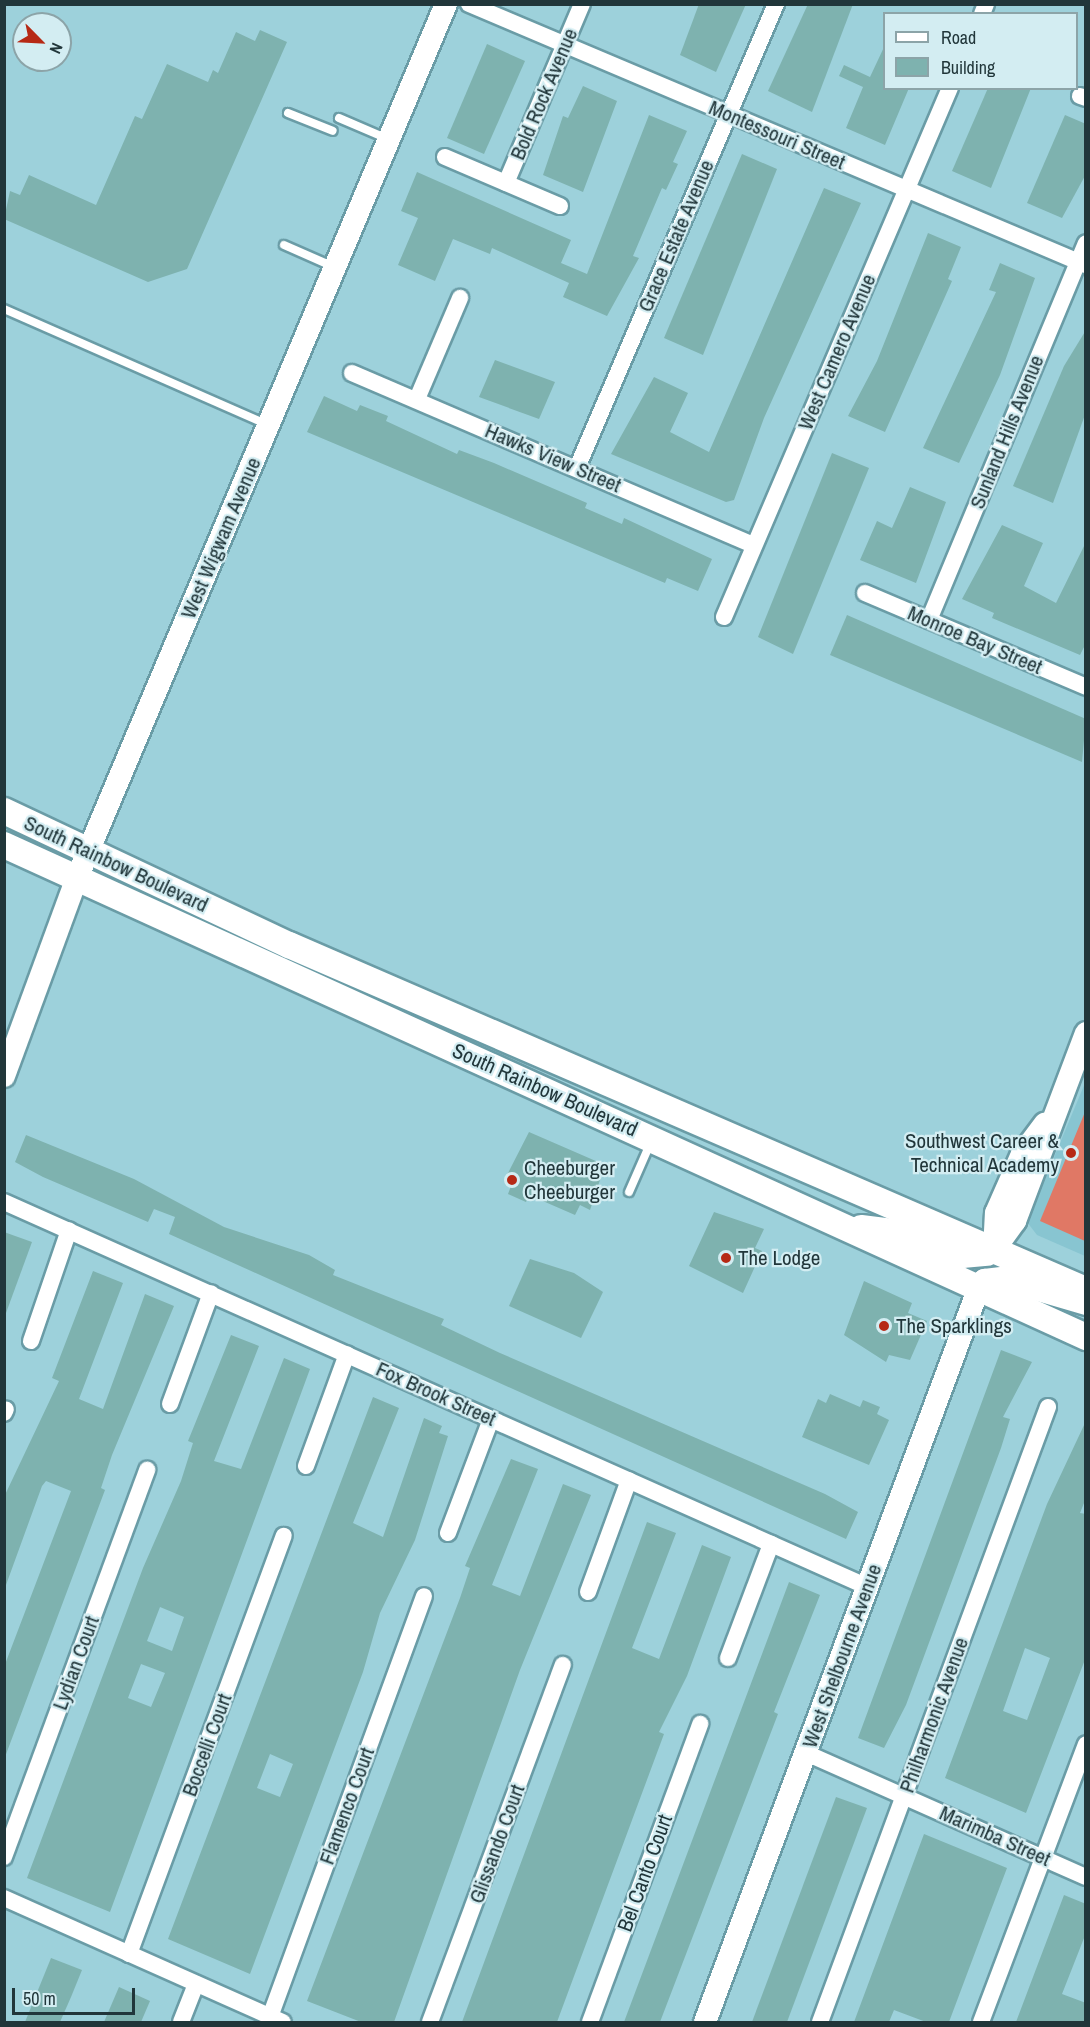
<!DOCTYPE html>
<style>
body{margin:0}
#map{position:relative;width:1090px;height:2027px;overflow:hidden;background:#9dd1db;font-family:"Archivo Narrow",sans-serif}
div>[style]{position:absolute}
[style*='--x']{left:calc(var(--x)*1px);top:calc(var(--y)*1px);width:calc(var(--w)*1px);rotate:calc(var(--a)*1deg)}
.built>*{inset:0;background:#88c5d1}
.green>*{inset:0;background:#e07865}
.building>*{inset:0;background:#7eb2af}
.roads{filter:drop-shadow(2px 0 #6a9ca6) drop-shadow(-2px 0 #6a9ca6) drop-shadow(0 2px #6a9ca6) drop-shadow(0 -2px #6a9ca6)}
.lane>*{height:8px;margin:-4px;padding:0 4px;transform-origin:4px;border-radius:4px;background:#fff}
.street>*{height:16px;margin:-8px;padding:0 8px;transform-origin:8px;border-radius:8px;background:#fff}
.secondary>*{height:22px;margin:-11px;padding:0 11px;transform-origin:11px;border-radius:11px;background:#fff}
.primary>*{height:26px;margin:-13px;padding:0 13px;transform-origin:13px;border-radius:13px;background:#fff}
.dots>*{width:16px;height:16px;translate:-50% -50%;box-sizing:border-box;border:3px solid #d3edf2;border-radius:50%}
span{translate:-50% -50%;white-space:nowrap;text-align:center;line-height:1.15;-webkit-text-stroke:4.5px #d3edf2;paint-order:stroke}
.street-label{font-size:21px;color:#21363a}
.poi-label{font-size:21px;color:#21363a}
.right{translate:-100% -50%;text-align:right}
.left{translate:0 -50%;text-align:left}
.frame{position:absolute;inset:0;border:6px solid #21363a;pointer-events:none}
.legend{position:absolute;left:883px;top:12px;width:195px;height:78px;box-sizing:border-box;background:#d3edf2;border:2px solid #8ca4a8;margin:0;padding:8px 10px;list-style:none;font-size:18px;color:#21363a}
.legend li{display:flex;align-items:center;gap:12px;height:30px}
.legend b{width:30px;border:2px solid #8ca4a8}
.north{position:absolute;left:12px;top:12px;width:60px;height:60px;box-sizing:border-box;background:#d3edf2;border:2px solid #8ca4a8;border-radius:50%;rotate:114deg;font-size:16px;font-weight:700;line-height:24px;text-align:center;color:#21363a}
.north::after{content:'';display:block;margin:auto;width:21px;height:27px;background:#b62915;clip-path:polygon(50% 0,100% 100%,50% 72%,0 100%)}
.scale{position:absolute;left:12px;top:1988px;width:123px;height:27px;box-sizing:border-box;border:3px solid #21363a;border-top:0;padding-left:8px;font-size:18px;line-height:21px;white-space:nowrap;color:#21363a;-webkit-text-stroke:4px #d3edf2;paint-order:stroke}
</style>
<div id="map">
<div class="built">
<i style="clip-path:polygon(1085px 1083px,1085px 1256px,1037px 1235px,1027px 1222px)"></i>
</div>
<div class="green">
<i style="clip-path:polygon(1085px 1112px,1085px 1241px,1040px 1221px)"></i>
</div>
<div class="building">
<i style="clip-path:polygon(699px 4px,746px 4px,716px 72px,680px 55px)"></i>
<i style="clip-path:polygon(808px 4px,853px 4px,812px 112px,768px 91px)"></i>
<i style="clip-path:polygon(260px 30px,287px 42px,187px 269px,148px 282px,4px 219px,10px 191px,20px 195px,29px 175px,96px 205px,135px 116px,142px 119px,167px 64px,208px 82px,213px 70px,218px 73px,236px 32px,255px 41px)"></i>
<i style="clip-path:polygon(487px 44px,525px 61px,484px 154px,447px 138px)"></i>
<i style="clip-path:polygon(885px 45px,885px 88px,909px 88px,885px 145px,846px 128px,863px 87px,839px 76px,844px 65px,870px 77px)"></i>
<i style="clip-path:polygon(583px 86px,617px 101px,583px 192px,543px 175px,563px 116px,568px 118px)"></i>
<i style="clip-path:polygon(988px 88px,1031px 88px,991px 188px,952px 171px)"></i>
<i style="clip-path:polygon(649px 115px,687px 131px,673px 162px,678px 164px,666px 190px,662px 188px,633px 256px,639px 258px,607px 316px,563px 297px,569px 283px,492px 248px,490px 254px,453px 239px,435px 281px,398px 265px,418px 218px,401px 211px,417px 172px,571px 240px,561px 263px,587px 274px)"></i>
<i style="clip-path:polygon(1065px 115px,1086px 124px,1086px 174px,1062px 218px,1027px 203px)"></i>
<i style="clip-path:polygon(742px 154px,777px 169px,703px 355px,664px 338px)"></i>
<i style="clip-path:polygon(824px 188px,861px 203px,764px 418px,734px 500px,726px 502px,611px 454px,654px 377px,688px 393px,670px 432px,709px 452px)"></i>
<i style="clip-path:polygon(928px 233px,961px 247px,948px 279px,952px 281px,885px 432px,848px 416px,877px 361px)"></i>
<i style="clip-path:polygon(1000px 263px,1035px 278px,1000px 375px,959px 463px,923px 448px,996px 292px,989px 290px)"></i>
<i style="clip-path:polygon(1086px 330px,1086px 412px,1053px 503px,1013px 486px,1064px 366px)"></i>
<i style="clip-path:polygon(495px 360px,555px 382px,539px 419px,479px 397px)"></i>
<i style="clip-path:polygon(324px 396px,357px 411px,360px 405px,388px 416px,386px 421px,457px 454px,459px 450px,494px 463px,587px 503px,585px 508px,622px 524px,624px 518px,712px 559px,698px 591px,667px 578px,665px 583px,307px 432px)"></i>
<i style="clip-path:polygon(832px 453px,869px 468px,793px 654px,758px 637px)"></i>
<i style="clip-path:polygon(910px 487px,946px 502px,916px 583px,860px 560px,877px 521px,892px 528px)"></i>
<i style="clip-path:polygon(1002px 525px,1043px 543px,1024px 586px,1056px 603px,1086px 542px,1086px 643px,1080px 655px,992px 618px,994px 613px,962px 599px)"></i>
<i style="clip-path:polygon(847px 615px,1086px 719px,1082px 762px,830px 655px)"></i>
<i style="clip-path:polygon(529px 1132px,605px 1165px,590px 1210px,580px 1205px,575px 1215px,529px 1195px,526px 1202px,508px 1194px,514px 1178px,507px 1175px)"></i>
<i style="clip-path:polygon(26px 1135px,134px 1179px,224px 1227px,309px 1255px,335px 1270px,333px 1275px,444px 1319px,441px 1325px,500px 1353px,825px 1494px,858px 1512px,846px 1539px,169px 1234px,175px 1217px,154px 1209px,148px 1222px,43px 1177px,15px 1162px)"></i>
<i style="clip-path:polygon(714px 1212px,764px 1229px,755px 1248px,762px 1251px,743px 1293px,689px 1266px)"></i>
<i style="clip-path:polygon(4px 1232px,32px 1242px,6px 1313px,4px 1313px)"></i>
<i style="clip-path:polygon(530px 1259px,574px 1273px,603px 1292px,581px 1338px,509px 1306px)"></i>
<i style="clip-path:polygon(93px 1271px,123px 1283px,79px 1399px,103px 1409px,145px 1294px,174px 1306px,112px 1455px,101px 1488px,105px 1490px,5px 1757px,4px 1667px,71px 1491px,46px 1481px,42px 1486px,6px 1585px,4px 1497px,59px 1381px,52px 1378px)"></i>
<i style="clip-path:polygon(864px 1281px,912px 1303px,908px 1313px,927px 1321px,910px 1360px,889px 1355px,886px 1362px,844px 1335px)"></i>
<i style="clip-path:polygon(evenodd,231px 1335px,259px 1346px,214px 1461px,241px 1469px,284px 1358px,310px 1369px,110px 1912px,27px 1878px,143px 1568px,181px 1481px,193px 1443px,188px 1441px,231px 1335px,160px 1607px,184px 1617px,172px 1651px,147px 1641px,160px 1607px,231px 1335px,141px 1664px,165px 1673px,151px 1707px,128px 1698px,141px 1664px)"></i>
<i style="clip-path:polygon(1001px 1350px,1032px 1362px,1003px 1417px,1010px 1419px,1001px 1448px,906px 1705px,884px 1748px,858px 1738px)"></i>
<i style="clip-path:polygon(830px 1394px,860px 1407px,863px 1400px,880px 1407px,877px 1414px,889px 1420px,869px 1465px,802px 1437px,818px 1399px,826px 1403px)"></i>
<i style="clip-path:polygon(evenodd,373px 1397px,399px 1408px,353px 1523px,383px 1537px,424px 1418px,442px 1426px,439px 1433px,448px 1436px,415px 1540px,380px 1613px,363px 1672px,250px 1974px,168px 1939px,373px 1397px,270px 1754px,293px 1764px,280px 1797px,257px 1788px,270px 1754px)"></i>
<i style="clip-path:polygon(evenodd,1085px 1423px,1086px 1498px,1080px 1513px,1086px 1514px,1086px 1657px,1026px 1813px,945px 1778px,1047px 1504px,1085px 1423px,1025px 1648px,1050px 1658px,1027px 1720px,1003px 1711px,1025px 1648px)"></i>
<i style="clip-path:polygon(511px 1459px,538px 1469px,492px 1585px,520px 1596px,563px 1484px,591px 1495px,520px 1670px,394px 2022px,361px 2022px,307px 2001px,460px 1598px,470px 1568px,465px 1566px)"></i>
<i style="clip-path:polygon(647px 1522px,676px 1533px,632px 1648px,659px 1659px,702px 1545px,731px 1557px,687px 1676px,659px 1732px,664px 1734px,557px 2022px,462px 2022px)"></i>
<i style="clip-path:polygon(789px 1582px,820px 1595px,774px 1712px,778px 1714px,660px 2022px,624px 2022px)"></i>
<i style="clip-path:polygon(836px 1797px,867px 1808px,787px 2022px,752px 2022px)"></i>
<i style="clip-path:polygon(924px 1834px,1007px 1868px,988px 1918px,949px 2022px,926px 2022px,894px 2010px,889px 2022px,854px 2022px)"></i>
<i style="clip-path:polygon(1064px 1895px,1086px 1904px,1086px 1933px,1062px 1994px,1086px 2003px,1086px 2022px,1016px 2022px)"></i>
<i style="clip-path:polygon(51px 1958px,82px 1970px,71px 1997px,60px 2022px,25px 2022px)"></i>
<i style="clip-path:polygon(119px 1987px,150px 2001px,141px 2022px,104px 2022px)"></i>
</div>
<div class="roads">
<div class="lane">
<i style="--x:288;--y:113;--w:48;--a:21.8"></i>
<i style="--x:339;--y:118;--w:53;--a:23.2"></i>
<i style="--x:284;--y:245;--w:55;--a:23.7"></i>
<i style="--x:4;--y:309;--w:288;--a:23.7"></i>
<i style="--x:629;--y:1192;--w:55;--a:-66.3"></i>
</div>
<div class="street">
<i style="--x:469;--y:4;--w:670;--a:22.93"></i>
<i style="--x:982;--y:14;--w:11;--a:-68"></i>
<i style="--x:1080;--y:96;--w:6;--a:18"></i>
<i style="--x:445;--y:157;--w:125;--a:23.1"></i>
<i style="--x:506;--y:183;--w:194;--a:-67"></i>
<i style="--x:352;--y:373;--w:437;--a:23.2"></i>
<i style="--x:417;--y:399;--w:110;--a:-66.9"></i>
<i style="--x:577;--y:468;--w:505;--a:-66.79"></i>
<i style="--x:865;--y:593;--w:240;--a:23"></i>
<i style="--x:724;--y:617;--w:575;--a:-66.87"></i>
<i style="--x:929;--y:620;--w:408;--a:-67.4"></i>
<i style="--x:4;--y:1202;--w:946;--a:24.02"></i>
<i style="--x:31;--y:1341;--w:117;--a:-71.1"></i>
<i style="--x:170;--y:1404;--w:118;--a:-69.7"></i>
<i style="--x:4;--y:1413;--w:4;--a:-63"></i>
<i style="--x:306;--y:1466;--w:119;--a:-69.9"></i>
<i style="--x:448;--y:1533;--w:122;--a:-69.3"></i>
<i style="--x:588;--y:1592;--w:119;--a:-69.9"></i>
<i style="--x:728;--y:1658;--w:122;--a:-69.3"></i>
<i style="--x:806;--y:1753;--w:306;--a:23.9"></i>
<i style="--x:4;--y:1857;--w:413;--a:-69.7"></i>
<i style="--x:4;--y:1898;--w:305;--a:24"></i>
<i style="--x:129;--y:1954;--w:446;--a:-69.7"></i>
<i style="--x:270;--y:2017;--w:448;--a:-69.9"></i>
<i style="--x:181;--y:2022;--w:41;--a:-68.5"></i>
<i style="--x:430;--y:2022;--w:381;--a:-69.6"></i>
<i style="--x:590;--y:2022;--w:318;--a:-69.7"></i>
<i style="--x:820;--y:2022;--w:656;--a:-69.66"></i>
<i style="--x:981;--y:2022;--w:297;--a:-69.3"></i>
</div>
<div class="secondary">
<i style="--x:4;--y:1076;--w:211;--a:-69.8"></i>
<i style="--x:77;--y:878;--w:949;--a:-67.11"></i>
<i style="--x:994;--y:1250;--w:36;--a:-54"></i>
<i style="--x:1015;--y:1221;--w:201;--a:-69.3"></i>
<i style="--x:994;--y:1250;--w:37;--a:-87"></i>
<i style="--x:996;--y:1213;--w:64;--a:-66.2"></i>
<i style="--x:1022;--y:1154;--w:38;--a:-53"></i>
<i style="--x:705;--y:2022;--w:781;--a:-69.55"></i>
</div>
<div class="primary">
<i style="--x:4;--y:811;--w:315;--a:25.2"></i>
<i style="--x:289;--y:945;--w:868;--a:23.41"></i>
<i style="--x:4;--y:845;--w:1189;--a:24.45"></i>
<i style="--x:861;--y:1228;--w:48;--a:7.1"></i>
<i style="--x:909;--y:1234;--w:57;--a:21.6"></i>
<i style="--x:962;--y:1255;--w:25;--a:-5"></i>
<i style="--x:978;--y:1290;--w:11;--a:-49"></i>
<i style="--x:985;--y:1282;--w:23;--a:-7"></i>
<i style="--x:1008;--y:1279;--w:81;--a:16.4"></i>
</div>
</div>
<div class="dots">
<i style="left:1071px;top:1153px;background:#b62915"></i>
<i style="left:512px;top:1180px;background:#b62915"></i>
<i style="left:726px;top:1258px;background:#b62915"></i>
<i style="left:884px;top:1326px;background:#b62915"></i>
</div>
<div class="street-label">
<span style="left:544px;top:94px;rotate:-67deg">Bold Rock Avenue</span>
<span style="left:777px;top:135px;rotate:23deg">Montessouri Street</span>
<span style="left:676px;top:236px;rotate:-67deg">Grace Estate Avenue</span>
<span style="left:837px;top:352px;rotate:-67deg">West Camero Avenue</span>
<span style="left:1007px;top:432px;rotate:-68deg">Sunland Hills Avenue</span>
<span style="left:553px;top:458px;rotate:23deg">Hawks View Street</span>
<span style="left:221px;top:538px;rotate:-67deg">West Wigwam Avenue</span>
<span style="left:975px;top:640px;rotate:23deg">Monroe Bay Street</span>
<span style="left:116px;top:864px;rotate:25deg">South Rainbow Boulevard</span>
<span style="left:545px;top:1090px;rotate:24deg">South Rainbow Boulevard</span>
<span style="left:436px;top:1394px;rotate:24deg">Fox Brook Street</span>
<span style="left:842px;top:1656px;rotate:-70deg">West Shelbourne Avenue</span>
<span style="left:76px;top:1663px;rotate:-70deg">Lydian Court</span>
<span style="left:934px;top:1715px;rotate:-70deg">Philharmonic Avenue</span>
<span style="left:207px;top:1745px;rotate:-70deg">Boccelli Court</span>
<span style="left:347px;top:1806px;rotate:-70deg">Flamenco Court</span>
<span style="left:995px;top:1836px;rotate:24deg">Marimba Street</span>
<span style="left:497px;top:1844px;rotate:-70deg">Glissando Court</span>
<span style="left:645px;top:1873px;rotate:-70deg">Bel Canto Court</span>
</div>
<div class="poi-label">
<span class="right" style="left:1059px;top:1153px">Southwest Career &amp;<br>Technical Academy</span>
<span class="left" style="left:524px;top:1180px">Cheeburger<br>Cheeburger</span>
<span class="left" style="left:738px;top:1258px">The Lodge</span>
<span class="left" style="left:896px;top:1326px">The Sparklings</span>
</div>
<div class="frame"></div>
<ul class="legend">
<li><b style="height:8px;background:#fff"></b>Road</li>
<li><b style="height:16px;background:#7eb2af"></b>Building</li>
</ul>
<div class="north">N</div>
<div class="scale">50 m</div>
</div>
